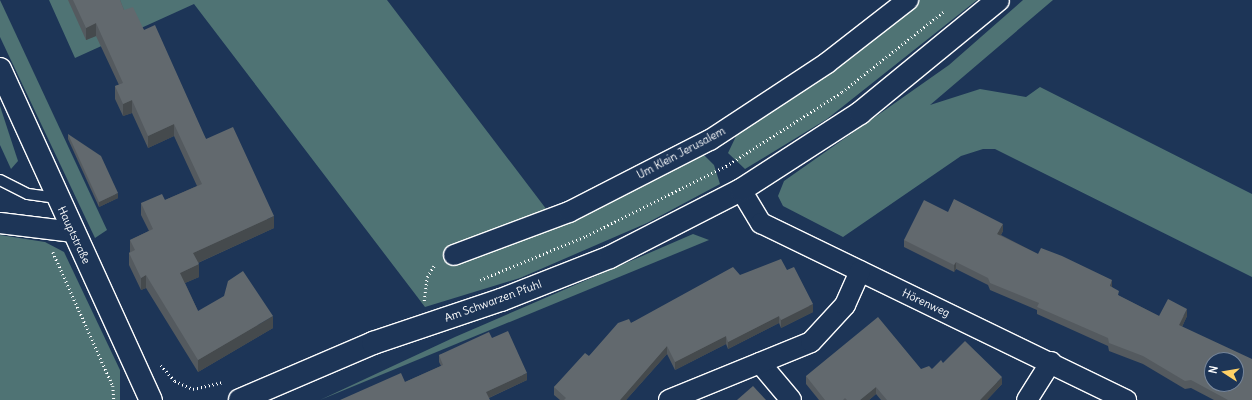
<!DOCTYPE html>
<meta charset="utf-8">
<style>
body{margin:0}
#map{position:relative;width:1252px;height:400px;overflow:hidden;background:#1d3557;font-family:Delius,sans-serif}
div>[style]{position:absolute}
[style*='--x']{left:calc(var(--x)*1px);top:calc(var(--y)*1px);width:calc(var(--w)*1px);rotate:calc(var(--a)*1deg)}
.green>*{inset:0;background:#4f7374}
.path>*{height:2.5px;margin-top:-1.25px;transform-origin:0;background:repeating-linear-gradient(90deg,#fff 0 1px,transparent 0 4px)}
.roads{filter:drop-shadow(1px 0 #fff) drop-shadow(-1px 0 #fff) drop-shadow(0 1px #fff) drop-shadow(0 -1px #fff)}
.service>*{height:10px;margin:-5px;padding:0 5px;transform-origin:5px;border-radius:5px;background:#1d3557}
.minor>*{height:20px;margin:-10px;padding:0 10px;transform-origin:10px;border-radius:10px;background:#1d3557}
.tertiary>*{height:22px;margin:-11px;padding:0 11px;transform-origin:11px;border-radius:11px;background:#1d3557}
.secondary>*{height:22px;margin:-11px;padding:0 11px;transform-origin:11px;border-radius:11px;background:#1d3557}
.wall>*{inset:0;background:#545a5f}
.shaded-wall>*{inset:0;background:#454a4d}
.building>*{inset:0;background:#62696e}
span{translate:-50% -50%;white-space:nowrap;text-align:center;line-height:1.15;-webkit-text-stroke:3px #1d3557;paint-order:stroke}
.street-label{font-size:11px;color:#fff}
.north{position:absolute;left:1204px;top:352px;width:40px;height:40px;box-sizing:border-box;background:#1d3557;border:1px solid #77869a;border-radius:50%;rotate:282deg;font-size:11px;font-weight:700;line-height:16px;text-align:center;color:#fff}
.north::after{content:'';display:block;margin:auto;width:14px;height:18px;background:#ffd166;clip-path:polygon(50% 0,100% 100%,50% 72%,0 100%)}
</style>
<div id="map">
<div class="green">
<i style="clip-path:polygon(0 0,107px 230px,95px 238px,0 37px)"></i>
<i style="clip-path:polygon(49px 0,387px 0,550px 214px,702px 153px,714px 165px,720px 184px,647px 223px,520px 278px,425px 307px,194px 4px,75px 58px)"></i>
<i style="clip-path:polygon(920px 0,977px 0,827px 119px,745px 169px,728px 153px,738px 132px,791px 98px)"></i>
<i style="clip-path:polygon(1023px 0,1053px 0,930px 105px,980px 89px,1026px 97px,1040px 87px,1252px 194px,1252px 277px,995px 149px,983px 149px,961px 156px,843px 237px,783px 206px,778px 196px,784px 181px,949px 65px)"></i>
<i style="clip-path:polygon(0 106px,18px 161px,11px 169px,0 145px)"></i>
<i style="clip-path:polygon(693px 234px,709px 240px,320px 400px,455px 337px)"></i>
<i style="clip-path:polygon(0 235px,45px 242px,64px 252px,120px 370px,120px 400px,0 400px)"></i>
</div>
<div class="path">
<i style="--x:53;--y:252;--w:147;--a:65.9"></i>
<i style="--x:113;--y:386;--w:14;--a:86"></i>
<i style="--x:480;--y:280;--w:115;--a:-22.5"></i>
<i style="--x:586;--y:236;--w:157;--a:-26.6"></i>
<i style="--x:726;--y:166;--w:138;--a:-32.5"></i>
<i style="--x:842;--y:92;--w:129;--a:-38.4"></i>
<i style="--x:424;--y:301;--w:24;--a:-83"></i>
<i style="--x:427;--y:277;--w:13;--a:-58"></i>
<i style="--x:161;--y:365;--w:21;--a:49"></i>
<i style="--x:175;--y:381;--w:20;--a:24"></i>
<i style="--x:193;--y:389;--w:31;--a:-13"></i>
</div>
<div class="roads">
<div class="service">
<i style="--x:0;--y:180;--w:31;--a:27"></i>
<i style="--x:28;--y:194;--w:29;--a:8"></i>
</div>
<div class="minor">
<i style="--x:741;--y:190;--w:39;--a:59"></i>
<i style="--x:761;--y:223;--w:406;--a:25.9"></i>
<i style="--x:0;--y:223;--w:74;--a:7"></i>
<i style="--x:454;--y:255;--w:123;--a:-20.5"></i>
<i style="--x:569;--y:212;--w:158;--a:-27.1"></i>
<i style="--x:710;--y:140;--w:140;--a:-33.3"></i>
<i style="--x:827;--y:63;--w:103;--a:-37.9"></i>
<i style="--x:760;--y:363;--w:48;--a:50"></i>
<i style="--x:669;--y:400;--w:153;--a:-22.2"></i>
<i style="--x:811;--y:342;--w:50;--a:-47.4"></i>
<i style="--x:845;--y:305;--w:37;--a:-66"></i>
<i style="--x:1027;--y:400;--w:45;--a:-57.7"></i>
</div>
<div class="tertiary">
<i style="--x:0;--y:69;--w:364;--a:65.5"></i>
</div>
<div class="secondary">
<i style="--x:240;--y:400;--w:145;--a:-23.2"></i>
<i style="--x:373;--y:343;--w:135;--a:-18.6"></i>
<i style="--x:501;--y:300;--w:117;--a:-21.5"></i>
<i style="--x:610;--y:257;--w:147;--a:-27.1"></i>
<i style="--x:741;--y:190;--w:142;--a:-32.9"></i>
<i style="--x:860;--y:113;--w:178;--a:-39.3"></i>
</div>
</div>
<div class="wall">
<i style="clip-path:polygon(68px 0,120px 0,124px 10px,144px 30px,206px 139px,274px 228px,198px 263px,199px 277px,185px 283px,198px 311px,273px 328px,198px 372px,146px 288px,141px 290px,129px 265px,129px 253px,130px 252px,130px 240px,149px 231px,141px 215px,141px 203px,165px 200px,197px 186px,174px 136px,148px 148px,132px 113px,123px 116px,115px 99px,115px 86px,119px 85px,96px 36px,86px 40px)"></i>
<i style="clip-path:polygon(68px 134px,118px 198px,99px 207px,68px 139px)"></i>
<i style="clip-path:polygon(948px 212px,1003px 231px,1001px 235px,1038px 254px,1112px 287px,1119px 296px,1159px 316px,1187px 316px,1182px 327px,1252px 400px,1214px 400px,1191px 388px,1185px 389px,1143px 364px,1109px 351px,1108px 346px,1037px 314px,1037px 310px,990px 290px,988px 285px,956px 269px,954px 272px,904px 247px,904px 240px)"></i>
<i style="clip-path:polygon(787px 270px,813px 312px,781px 328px,779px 323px,728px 349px,726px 344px,675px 370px,667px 354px,626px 400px,560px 400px,554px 395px,554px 387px,589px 356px,631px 323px,740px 275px)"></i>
<i style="clip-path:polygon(492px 338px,527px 380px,489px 398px,405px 382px,441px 366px,439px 362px,439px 355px)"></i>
<i style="clip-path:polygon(943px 363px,1002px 384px,987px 400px,881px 400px,876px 394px,869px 400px,819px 400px,806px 384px,806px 376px,932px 369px)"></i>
</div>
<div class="shaded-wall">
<i style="clip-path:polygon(96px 23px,96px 36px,86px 40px,86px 28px)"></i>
<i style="clip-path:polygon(132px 100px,132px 113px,123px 116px,123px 104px)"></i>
<i style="clip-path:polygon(174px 124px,174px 136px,148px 148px,148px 136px)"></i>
<i style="clip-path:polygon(118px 193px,118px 198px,99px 207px,99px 202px)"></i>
<i style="clip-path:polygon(274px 216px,274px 228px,193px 265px,193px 253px)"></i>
<i style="clip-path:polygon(1003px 224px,1003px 231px,997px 241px,997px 234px)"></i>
<i style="clip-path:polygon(956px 262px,956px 269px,954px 272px,954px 265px)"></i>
<i style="clip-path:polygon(199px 264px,199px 277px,180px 285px,180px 273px)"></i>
<i style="clip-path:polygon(146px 275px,146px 288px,141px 290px,141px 278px)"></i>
<i style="clip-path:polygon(1112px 280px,1112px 288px,1110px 286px)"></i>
<i style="clip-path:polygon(813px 304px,813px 312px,781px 328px,781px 320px)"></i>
<i style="clip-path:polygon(1187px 309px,1187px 316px,1179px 333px,1179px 325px)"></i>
<i style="clip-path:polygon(273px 316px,273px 328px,198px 372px,198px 360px)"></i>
<i style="clip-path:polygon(779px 316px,779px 323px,728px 349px,728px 342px)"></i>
<i style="clip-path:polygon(726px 336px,726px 344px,675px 370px,675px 362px)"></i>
<i style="clip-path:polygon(667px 346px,667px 354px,626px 400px,620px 400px)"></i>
<i style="clip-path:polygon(527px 373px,527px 380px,486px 399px,486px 392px)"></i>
<i style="clip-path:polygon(1002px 377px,1002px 384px,987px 400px,980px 400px)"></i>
<i style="clip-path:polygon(876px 387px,876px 394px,869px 400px,860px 400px)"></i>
</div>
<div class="building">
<i style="clip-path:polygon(73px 0,120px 0,124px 10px,133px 7px,144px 30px,155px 25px,206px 139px,233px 127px,274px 216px,193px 253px,199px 264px,180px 273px,198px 311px,224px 296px,228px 281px,243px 271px,273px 316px,198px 360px,146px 275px,141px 278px,129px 253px,135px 250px,130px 240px,153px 229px,141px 203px,162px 194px,165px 200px,202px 184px,174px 124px,148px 136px,132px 100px,123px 104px,115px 86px,123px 83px,96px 23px,86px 28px)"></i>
<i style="clip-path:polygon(68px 134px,101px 156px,118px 193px,99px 202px)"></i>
<i style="clip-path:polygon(evenodd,954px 199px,1003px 224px,997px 234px,1038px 254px,1041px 248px,1062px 256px,1112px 280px,1110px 286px,1119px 291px,1118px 295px,1159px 316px,1168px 299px,1187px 309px,1179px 325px,1252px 359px,1252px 400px,1228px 400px,1191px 380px,1185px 381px,1143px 356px,1109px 343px,1108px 338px,1037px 307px,1039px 303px,990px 283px,988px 278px,956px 262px,954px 265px,904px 240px,924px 200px,948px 212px,954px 199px,1212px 360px,1236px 360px,1236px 384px,1212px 384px,1212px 360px)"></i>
<i style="clip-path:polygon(781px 259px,787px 270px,794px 267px,813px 304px,781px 320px,779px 316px,728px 342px,726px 336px,675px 362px,667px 346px,620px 400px,564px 400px,566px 398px,554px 387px,585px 353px,589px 356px,618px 323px,629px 319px,631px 323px,733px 267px,740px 275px)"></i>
<i style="clip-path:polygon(878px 317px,921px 369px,929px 366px,932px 369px,941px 360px,943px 363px,965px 341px,1002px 377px,980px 400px,887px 400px,876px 387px,860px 400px,847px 400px,845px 398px,843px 400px,825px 400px,806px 376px)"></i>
<i style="clip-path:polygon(508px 331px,527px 373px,486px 392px,490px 400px,340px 400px,401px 373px,405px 382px,443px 365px,439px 355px,489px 332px,492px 338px)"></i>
<i style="clip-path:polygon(753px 386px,766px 400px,737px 400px)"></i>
</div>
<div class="street-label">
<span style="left:681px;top:153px;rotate:-28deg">Um Klein Jerusalem</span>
<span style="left:74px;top:235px;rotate:65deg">Hauptstraße</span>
<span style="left:493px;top:301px;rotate:-20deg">Am Schwarzen Pfuhl</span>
<span style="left:926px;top:303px;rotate:25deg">Hörenweg</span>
</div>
<div class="north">N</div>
</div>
